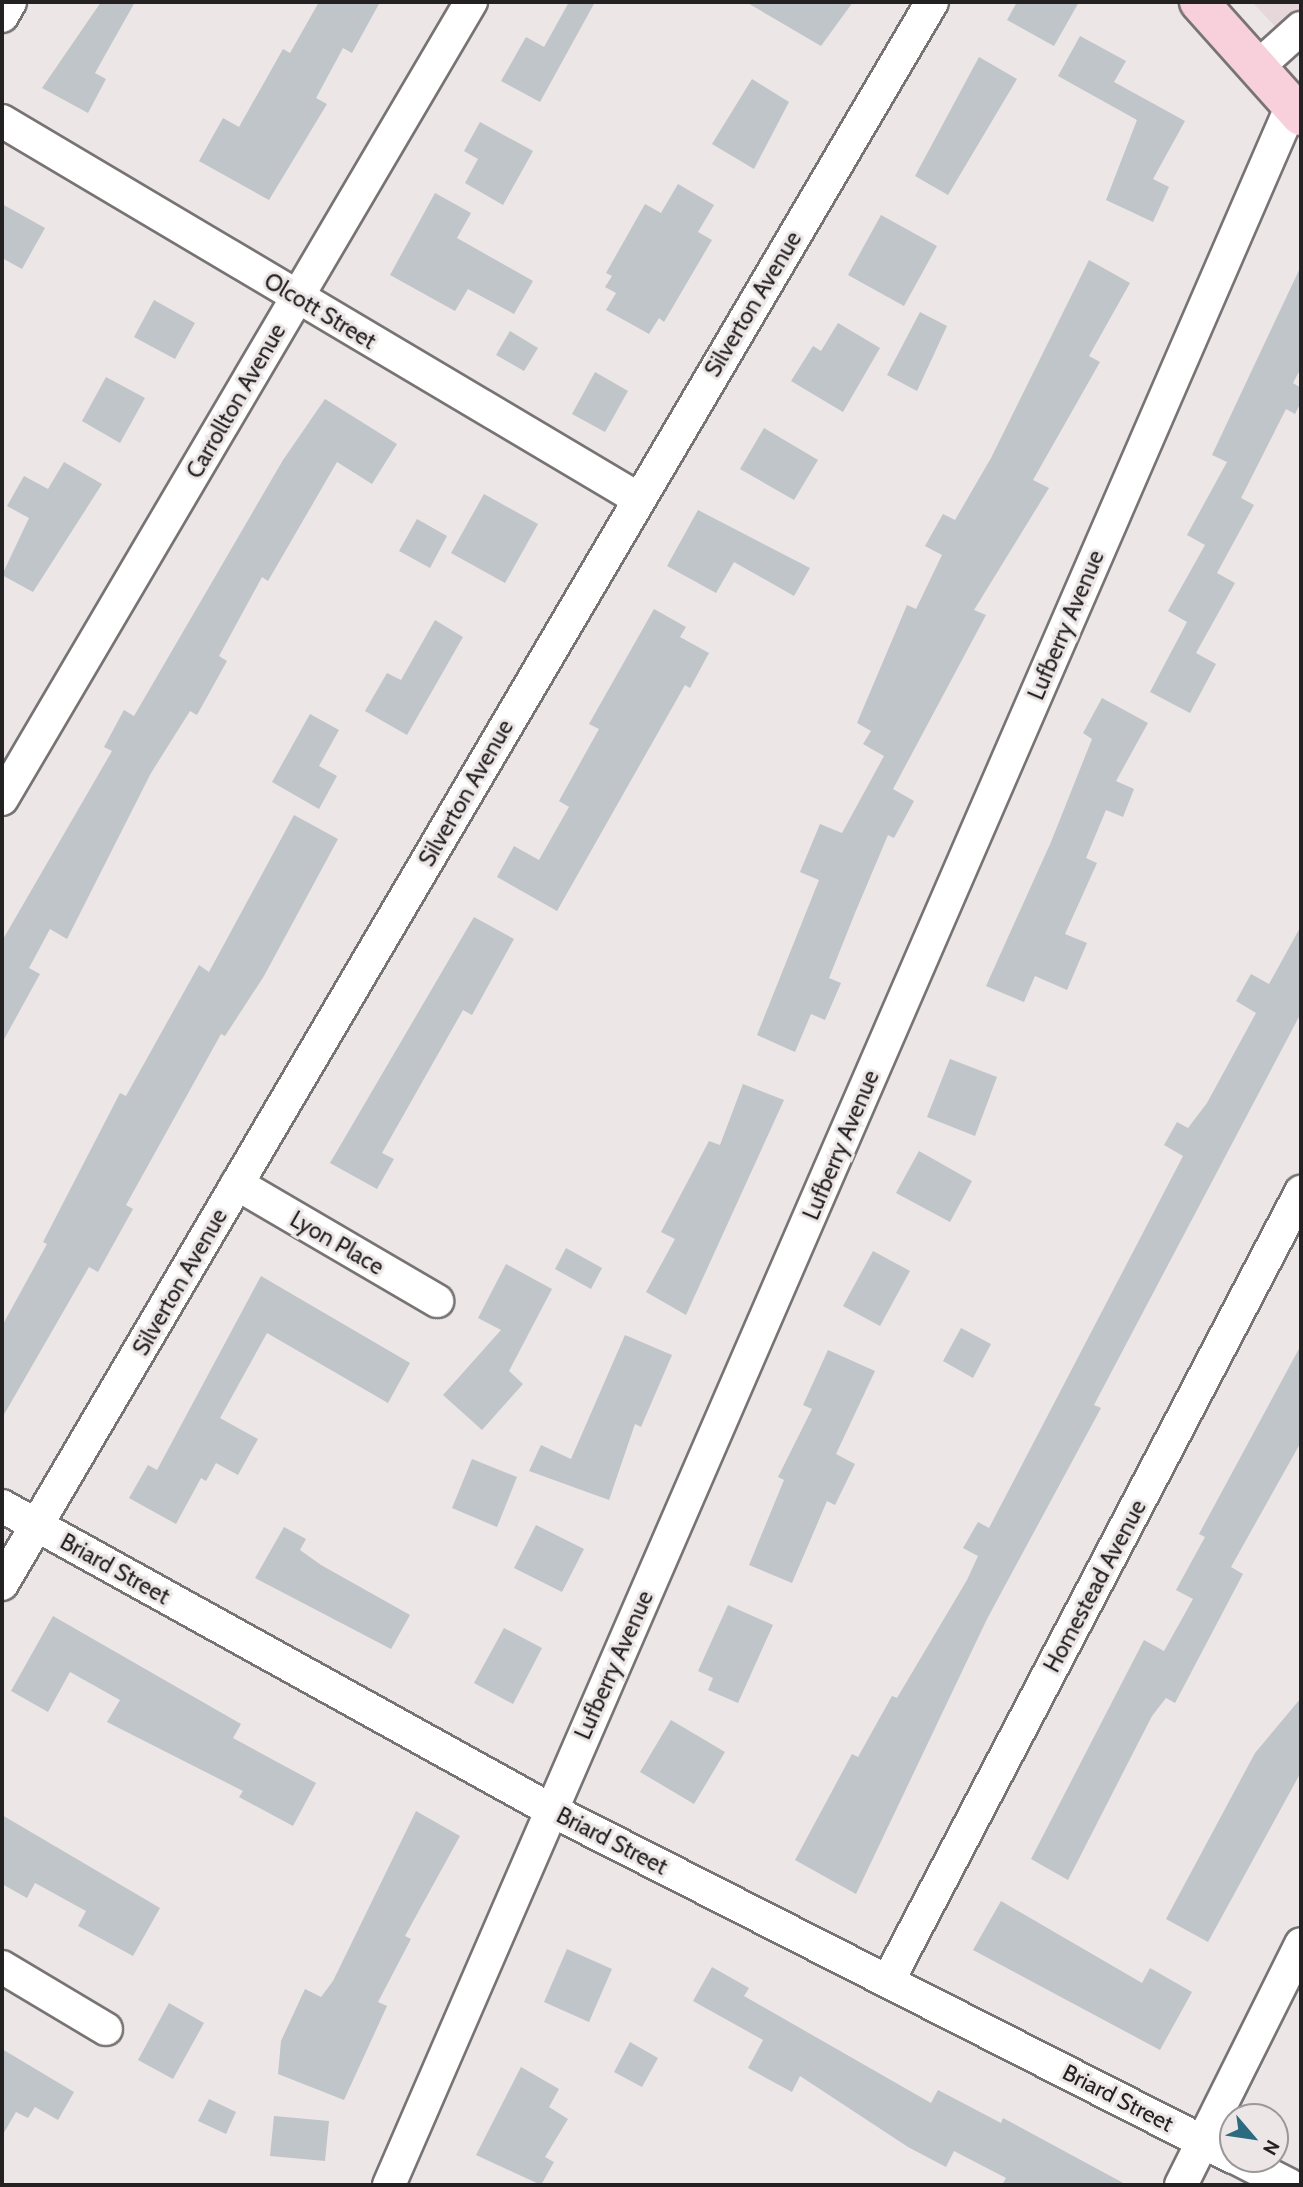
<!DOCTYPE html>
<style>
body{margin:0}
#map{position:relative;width:1303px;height:2187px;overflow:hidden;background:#ece6e7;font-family:Cabin,sans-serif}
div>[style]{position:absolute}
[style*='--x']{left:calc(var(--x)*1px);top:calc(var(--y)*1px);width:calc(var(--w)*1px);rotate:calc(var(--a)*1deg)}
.built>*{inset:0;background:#e6d7da}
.building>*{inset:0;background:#bfc5c8}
.roads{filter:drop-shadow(2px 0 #787374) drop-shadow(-2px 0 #787374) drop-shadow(0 2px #787374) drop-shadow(0 -2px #787374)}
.street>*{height:32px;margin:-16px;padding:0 16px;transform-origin:16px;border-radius:16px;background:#fff}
.secondary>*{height:38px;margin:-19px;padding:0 19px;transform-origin:19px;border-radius:19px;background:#f7d0dc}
span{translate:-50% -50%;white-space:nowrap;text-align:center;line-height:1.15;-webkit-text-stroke:6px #ece6e7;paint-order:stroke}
.street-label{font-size:23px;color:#242122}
.frame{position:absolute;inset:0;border:4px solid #242122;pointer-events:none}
.north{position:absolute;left:1219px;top:2103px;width:70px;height:70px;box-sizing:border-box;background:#ece6e7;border:2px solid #9c9798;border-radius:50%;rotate:119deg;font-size:19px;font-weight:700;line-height:28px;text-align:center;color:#242122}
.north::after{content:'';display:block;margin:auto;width:24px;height:32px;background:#2b6a7f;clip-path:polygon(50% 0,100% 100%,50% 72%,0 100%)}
</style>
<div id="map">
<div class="built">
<i style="clip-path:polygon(1252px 2px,1301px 2px,1301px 54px)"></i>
</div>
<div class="building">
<i style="clip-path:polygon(101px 2px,135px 2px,95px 73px,106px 79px,88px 113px,42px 88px)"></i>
<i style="clip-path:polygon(319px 2px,380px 2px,352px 53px,343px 48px,316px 98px,327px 104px,269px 200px,199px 161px,223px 118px,239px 127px,283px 49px,290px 53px)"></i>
<i style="clip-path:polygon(569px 2px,595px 2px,540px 102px,501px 81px,526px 37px,544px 47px)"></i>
<i style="clip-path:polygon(746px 2px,853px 2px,821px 46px)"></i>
<i style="clip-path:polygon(1017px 2px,1079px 2px,1054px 46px,1007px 20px)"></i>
<i style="clip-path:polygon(1080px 36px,1126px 61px,1114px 82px,1185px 121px,1153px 179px,1169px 187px,1153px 222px,1106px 200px,1137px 120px,1058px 76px)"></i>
<i style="clip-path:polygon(979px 57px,1017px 79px,948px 195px,915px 176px)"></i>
<i style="clip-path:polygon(752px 79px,789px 102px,754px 169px,712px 144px)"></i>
<i style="clip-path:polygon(480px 122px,533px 151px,503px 205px,465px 183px,478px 159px,464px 151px)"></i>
<i style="clip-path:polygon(678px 184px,714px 205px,698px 232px,712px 240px,664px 322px,659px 318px,649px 334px,606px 310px,616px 293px,605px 287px,612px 276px,606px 273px,645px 204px,661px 213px)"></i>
<i style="clip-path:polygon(435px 193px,471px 213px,457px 238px,533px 281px,514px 314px,468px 289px,455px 311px,390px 275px)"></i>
<i style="clip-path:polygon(2px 204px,45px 228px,22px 269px,2px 258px)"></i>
<i style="clip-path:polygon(881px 215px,937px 246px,904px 306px,848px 275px)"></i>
<i style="clip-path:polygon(1089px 260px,1130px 283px,1089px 356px,1100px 362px,1033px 480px,1049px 488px,974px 610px,986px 615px,893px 789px,914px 801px,894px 838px,888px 835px,855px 913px,829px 978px,841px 983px,825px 1020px,811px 1014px,795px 1052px,757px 1035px,819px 880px,800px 872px,820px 824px,842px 833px,884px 756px,863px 744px,871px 731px,857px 723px,907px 605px,916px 609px,942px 555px,925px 546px,943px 514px,955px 520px,991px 458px)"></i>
<i style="clip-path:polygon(1301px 266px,1301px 368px,1293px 383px,1301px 388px,1301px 402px,1295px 414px,1286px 409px,1241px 498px,1254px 505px,1217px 573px,1235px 583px,1196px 653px,1216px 664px,1190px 713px,1150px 692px,1187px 622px,1168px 611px,1205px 545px,1187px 535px,1227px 462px,1212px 455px)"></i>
<i style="clip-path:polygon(154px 300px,195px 323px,175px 359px,134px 337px)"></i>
<i style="clip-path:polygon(920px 312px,947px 326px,917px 391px,887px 375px)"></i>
<i style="clip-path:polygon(838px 323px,880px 348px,843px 412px,791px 381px,813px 346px,821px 351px)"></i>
<i style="clip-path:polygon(510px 331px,538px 348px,524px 371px,496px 355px)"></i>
<i style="clip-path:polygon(595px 372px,628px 391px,605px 432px,572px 414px)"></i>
<i style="clip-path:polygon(106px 377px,145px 398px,120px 443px,82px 421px)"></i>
<i style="clip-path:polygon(325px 399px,397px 444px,372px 484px,337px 462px,268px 581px,262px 577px,219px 656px,227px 661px,197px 715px,190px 711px,151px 773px,67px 939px,50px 929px,29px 968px,40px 974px,2px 1043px,2px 941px,112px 751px,104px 747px,124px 710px,134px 716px,283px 460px)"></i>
<i style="clip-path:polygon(764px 428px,818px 460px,794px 500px,740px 469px)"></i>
<i style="clip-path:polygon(64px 462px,102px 484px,33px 592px,2px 575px,29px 518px,7px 506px,24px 476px,48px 489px)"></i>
<i style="clip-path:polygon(484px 494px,538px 524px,505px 583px,451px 553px)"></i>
<i style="clip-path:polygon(698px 510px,810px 568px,794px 596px,734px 562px,716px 593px,667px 566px)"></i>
<i style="clip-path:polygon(417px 519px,447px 536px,430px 568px,399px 551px)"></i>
<i style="clip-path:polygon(654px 609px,686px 627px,680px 637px,709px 653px,690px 688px,685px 685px,557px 911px,497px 877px,514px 846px,539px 860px,569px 807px,559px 801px,599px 729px,589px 724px)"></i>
<i style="clip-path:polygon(435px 620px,463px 637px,407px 735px,365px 711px,387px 673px,401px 680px)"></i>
<i style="clip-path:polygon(1102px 698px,1148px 723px,1116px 781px,1134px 789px,1123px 817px,1106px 810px,1086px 858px,1097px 863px,1065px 934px,1087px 943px,1067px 990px,1035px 976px,1024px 1002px,986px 986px,1051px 842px,1092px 739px,1083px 733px)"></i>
<i style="clip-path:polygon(310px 714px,339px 730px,319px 766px,337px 776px,319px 809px,272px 782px)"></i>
<i style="clip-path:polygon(294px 815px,338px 839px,264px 976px,225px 1036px,221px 1034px,126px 1205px,133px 1209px,98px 1272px,89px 1267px,2px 1418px,2px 1326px,47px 1244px,43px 1242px,120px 1093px,126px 1096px,199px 965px,209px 972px)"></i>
<i style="clip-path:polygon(474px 917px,514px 939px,472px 1015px,463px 1010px,382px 1153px,394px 1159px,377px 1189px,330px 1163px)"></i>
<i style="clip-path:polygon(1301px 926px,1301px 1013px,1094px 1405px,1101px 1408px,987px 1619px,856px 1894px,795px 1860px,852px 1754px,858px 1757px,892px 1696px,897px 1698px,967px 1580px,978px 1556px,963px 1548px,978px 1522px,989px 1528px,1183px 1156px,1164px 1145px,1177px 1122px,1188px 1128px,1207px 1103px,1256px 1013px,1236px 1001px,1251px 974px,1269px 984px)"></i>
<i style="clip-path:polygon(950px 1059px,997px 1077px,975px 1136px,927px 1117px)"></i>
<i style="clip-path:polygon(743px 1084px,784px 1100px,686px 1315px,646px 1292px,675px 1239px,661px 1232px,709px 1141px,720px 1145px)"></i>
<i style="clip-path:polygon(919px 1151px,972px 1181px,950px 1222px,896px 1193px)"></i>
<i style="clip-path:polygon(566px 1248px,602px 1268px,591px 1289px,555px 1269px)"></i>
<i style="clip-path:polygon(873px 1251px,910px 1271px,880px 1326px,843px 1306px)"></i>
<i style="clip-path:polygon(506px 1264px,552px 1289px,509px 1371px,523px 1384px,482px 1430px,443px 1395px,501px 1330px,478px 1318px)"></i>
<i style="clip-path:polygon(261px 1276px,410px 1363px,388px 1403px,267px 1333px,220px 1418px,258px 1439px,238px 1475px,216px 1463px,206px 1481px,201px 1478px,176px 1524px,129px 1498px,148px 1465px,157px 1470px)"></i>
<i style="clip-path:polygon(961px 1328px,991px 1344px,973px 1378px,943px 1361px)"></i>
<i style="clip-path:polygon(625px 1335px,672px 1355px,641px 1427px,635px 1424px,609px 1500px,529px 1471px,541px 1445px,571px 1459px)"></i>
<i style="clip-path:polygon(1301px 1345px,1301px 1442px,1231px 1567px,1243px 1574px,1194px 1667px,1175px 1703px,1166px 1698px,1152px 1716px,1068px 1880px,1031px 1859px,1144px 1640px,1164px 1651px,1193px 1599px,1176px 1590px,1205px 1537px,1199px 1534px)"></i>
<i style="clip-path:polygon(828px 1350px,875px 1371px,836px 1454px,855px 1464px,835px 1505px,827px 1501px,792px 1583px,749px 1565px,784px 1480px,778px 1477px,812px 1409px,803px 1405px)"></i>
<i style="clip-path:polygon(472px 1459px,517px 1477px,497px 1527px,452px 1508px)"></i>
<i style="clip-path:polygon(536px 1525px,584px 1549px,562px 1592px,514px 1568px)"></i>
<i style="clip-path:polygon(284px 1527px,306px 1539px,300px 1550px,321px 1565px,410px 1615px,391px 1649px,255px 1578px)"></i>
<i style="clip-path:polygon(728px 1605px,773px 1625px,738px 1703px,708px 1690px,713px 1678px,698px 1671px)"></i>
<i style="clip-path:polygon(53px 1616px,241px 1724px,233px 1738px,316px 1783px,293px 1826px,239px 1797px,243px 1791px,107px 1722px,120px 1700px,70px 1672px,48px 1712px,11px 1691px)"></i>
<i style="clip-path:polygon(504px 1628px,542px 1648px,513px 1704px,474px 1683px)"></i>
<i style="clip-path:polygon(1301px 1698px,1301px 1772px,1208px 1942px,1166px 1919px,1255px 1753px)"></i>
<i style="clip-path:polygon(671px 1720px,725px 1752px,694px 1804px,640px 1772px)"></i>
<i style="clip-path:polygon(416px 1811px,460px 1836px,405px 1936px,411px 1939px,378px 2002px,387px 2006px,344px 2100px,278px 2074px,281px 2041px,305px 1989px,321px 1997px,333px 1981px)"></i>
<i style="clip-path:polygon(2px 1815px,160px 1908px,133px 1956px,78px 1926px,86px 1911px,35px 1883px,27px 1898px,2px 1884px)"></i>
<i style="clip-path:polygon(1001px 1901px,1142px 1983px,1150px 1968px,1192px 1992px,1160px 2050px,973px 1950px)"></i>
<i style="clip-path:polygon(567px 1949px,612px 1969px,589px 2022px,544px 2002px)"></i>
<i style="clip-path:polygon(712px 1967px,749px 1988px,744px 1996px,931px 2103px,938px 2090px,1001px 2123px,1003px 2118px,1127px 2185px,1002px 2185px,1006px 2178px,954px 2151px,946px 2167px,908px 2147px,800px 2076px,792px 2092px,748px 2068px,763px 2040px,693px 2001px)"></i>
<i style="clip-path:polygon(169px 2003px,204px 2023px,173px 2079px,138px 2060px)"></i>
<i style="clip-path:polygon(630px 2042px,658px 2058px,642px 2087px,614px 2072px)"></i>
<i style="clip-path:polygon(2px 2049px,74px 2092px,58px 2120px,35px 2107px,28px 2118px,16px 2112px,2px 2136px)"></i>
<i style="clip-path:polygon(521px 2067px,559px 2089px,549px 2107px,568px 2119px,545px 2157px,554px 2162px,541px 2185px,476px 2155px)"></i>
<i style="clip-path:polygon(209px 2099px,236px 2112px,226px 2134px,198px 2121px)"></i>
<i style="clip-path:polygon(274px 2116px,329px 2121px,325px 2161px,270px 2156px)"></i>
</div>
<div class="roads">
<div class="street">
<i style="--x:2;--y:16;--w:16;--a:-60"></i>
<i style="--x:1261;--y:64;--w:54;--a:-42"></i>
<i style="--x:2;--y:121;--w:741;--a:30.69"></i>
<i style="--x:2;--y:799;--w:925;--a:-59.53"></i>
<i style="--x:237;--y:1184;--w:232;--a:30.3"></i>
<i style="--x:2;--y:1506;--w:628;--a:28.97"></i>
<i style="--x:551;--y:1810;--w:765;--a:26.97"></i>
<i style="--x:2;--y:1584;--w:1835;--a:-59.55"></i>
<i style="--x:2;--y:1967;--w:121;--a:30.8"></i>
<i style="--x:888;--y:1981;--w:891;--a:-62.37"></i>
<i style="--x:1238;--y:2159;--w:57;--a:27"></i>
<i style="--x:389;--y:2185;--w:2268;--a:-66.53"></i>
<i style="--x:1181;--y:2185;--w:269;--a:-63.5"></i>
</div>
<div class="secondary">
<i style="--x:1199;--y:2;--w:153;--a:48.2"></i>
</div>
</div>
<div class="street-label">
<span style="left:753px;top:304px;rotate:-59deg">Silverton Avenue</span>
<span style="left:320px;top:311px;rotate:31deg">Olcott Street</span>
<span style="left:236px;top:401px;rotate:-60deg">Carrollton Avenue</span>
<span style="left:1066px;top:625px;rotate:-67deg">Lufberry Avenue</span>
<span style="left:466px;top:793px;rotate:-60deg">Silverton Avenue</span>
<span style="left:841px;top:1145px;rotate:-67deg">Lufberry Avenue</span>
<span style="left:337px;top:1243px;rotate:30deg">Lyon Place</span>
<span style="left:180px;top:1282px;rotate:-60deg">Silverton Avenue</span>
<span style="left:115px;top:1569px;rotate:29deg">Briard Street</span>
<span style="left:1095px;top:1586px;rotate:-62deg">Homestead Avenue</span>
<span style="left:614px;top:1665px;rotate:-66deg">Lufberry Avenue</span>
<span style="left:612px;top:1841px;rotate:27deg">Briard Street</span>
<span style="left:1118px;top:2098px;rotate:27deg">Briard Street</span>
</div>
<div class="frame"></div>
<div class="north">N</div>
</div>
